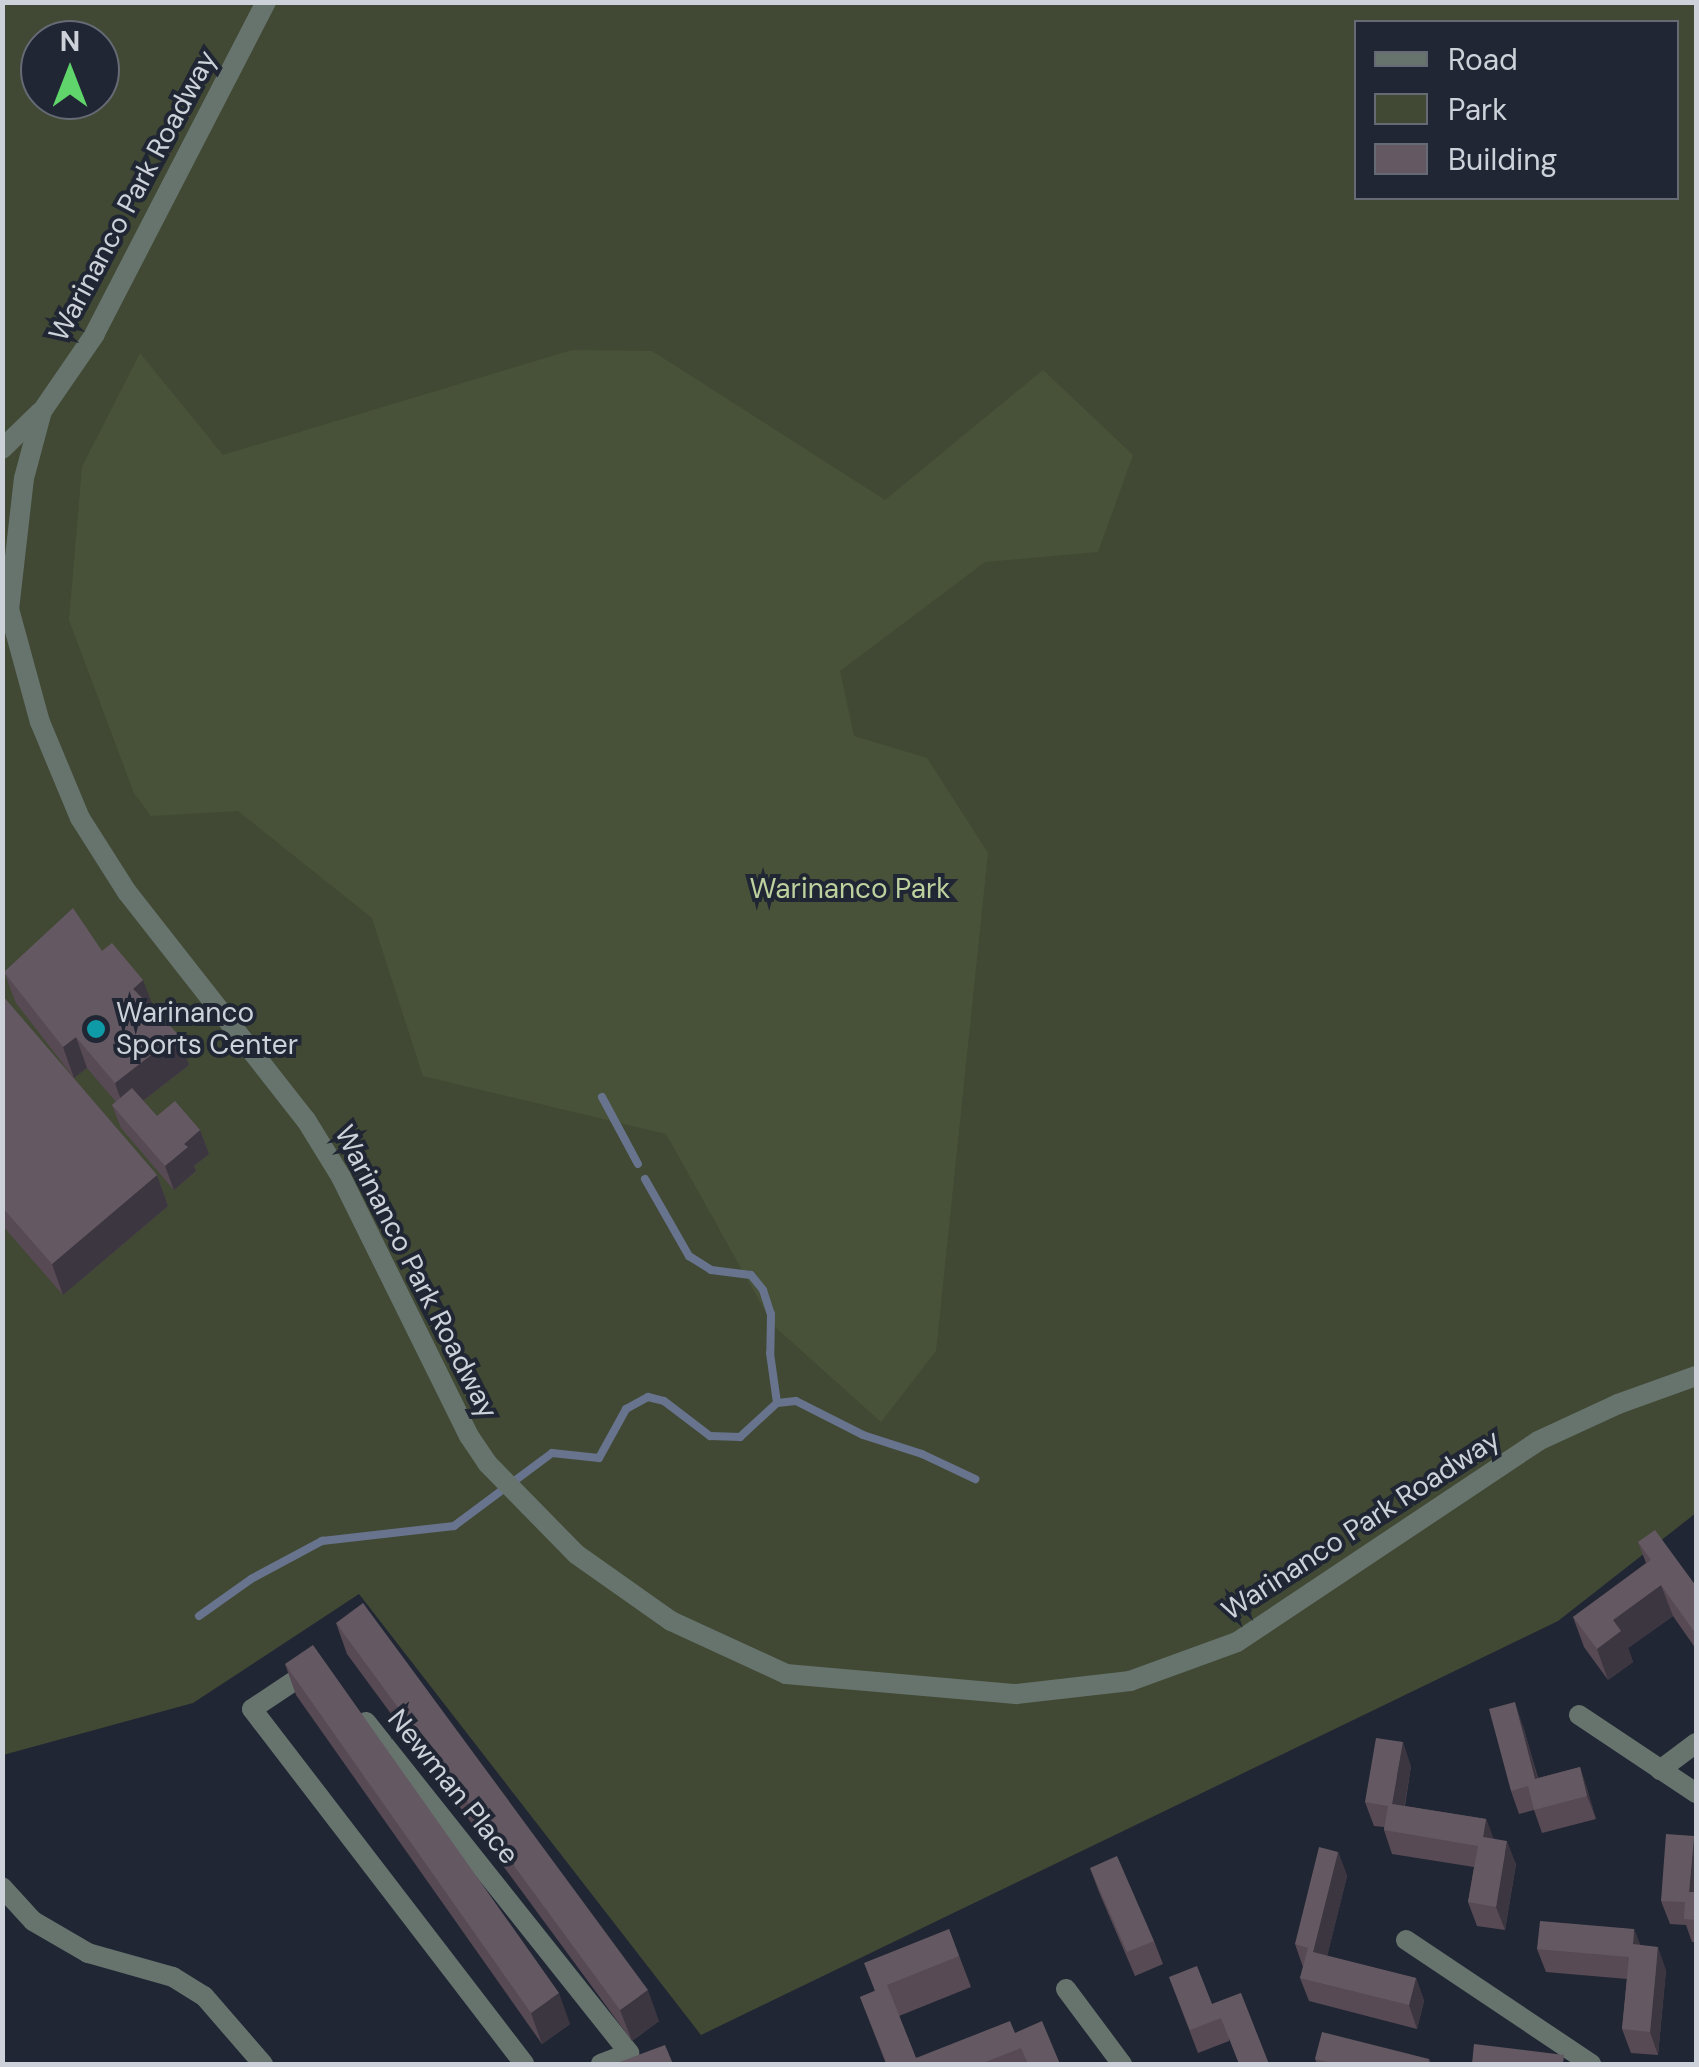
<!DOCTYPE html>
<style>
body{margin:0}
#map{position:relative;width:1699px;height:2067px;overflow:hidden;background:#202633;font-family:"DM Sans",sans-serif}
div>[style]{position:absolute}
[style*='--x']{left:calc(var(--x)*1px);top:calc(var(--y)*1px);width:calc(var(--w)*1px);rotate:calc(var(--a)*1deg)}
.green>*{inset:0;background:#414934}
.forest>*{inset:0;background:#485239}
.stream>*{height:8px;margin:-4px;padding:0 4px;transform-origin:4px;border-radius:4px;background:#68748e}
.minor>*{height:20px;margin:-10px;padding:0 10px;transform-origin:10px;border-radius:10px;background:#67746e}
.wall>*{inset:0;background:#574a54}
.shaded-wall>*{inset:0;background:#3c3641}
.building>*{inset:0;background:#645962}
.dots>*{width:28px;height:28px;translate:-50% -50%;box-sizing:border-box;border:5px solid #202633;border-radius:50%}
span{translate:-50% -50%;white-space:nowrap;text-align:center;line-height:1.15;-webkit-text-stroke:8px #202633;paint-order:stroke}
.street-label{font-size:28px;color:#cdd1d9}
.park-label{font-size:28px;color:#bdd19e}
.poi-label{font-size:28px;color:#cdd1d9}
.left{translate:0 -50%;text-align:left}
.frame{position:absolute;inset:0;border:5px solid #cdd1d9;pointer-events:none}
.legend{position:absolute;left:1354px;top:20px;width:325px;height:180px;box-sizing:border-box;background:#202633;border:2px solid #656a75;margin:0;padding:12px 18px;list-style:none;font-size:30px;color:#cdd1d9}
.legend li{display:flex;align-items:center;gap:20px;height:50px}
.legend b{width:50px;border:2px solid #656a75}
.north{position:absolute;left:20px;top:20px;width:100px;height:100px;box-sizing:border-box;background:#202633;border:2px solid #656a75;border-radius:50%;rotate:0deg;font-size:28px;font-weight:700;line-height:40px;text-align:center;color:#cdd1d9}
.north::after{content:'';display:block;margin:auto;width:35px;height:45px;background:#5fd56b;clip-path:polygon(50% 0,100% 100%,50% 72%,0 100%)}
</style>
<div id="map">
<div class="green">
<i style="clip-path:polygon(evenodd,3px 3px,1696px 3px,1696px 1513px,1558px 1621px,701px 2035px,359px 1594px,193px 1703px,3px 1755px,3px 3px,1356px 22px,1676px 22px,1676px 198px,1356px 198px,1356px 22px,3px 3px,40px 40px,100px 40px,100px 100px,40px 100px,40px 40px)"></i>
</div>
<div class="forest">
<i style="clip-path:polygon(572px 350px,652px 351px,885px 500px,1043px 370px,1133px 455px,1098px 552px,985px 562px,840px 671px,854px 736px,927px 758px,988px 853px,936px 1351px,881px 1422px,773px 1325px,666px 1134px,423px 1076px,372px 918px,238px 811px,151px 816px,134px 793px,69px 620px,82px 467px,140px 353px,223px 455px)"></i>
</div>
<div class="stream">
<i style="--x:602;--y:1097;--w:76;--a:61.8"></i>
<i style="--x:645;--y:1179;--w:89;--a:60.3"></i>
<i style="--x:689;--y:1256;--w:26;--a:32"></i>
<i style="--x:711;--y:1270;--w:40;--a:7.1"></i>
<i style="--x:751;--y:1275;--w:19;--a:51"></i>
<i style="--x:763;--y:1290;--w:25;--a:72"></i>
<i style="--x:771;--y:1314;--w:39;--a:91"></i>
<i style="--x:770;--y:1353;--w:50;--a:82"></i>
<i style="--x:199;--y:1616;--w:64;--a:-35.4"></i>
<i style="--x:251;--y:1579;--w:81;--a:-28.2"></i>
<i style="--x:322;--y:1541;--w:133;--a:-6.5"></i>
<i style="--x:454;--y:1526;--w:122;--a:-36.7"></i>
<i style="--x:552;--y:1453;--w:47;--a:6.1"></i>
<i style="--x:599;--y:1458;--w:56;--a:-61.1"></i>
<i style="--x:626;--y:1409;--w:25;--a:-29"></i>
<i style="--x:648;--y:1397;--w:16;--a:14"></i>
<i style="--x:664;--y:1401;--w:58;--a:37.3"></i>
<i style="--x:710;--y:1436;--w:30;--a:2"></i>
<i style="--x:740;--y:1437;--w:50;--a:-42.6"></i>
<i style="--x:777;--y:1403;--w:19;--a:-6"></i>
<i style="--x:796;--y:1401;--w:75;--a:26.9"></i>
<i style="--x:863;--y:1435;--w:62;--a:17.9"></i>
<i style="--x:922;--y:1454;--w:59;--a:25.3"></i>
</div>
<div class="minor">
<i style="--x:266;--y:2;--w:373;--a:117.3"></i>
<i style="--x:95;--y:334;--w:93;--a:124.5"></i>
<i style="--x:42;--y:411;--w:69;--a:105"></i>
<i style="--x:24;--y:478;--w:132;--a:96.5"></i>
<i style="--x:9;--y:609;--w:117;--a:74.7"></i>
<i style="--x:40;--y:722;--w:104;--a:67.4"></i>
<i style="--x:80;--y:818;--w:88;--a:57.6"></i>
<i style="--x:127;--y:892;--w:290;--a:51.9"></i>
<i style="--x:306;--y:1120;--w:67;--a:58.4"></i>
<i style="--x:341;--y:1177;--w:289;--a:63.7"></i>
<i style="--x:469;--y:1436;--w:32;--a:56"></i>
<i style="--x:487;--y:1463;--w:127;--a:45.6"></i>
<i style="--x:576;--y:1554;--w:116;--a:35.2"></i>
<i style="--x:671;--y:1621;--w:127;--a:24.7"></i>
<i style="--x:786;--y:1674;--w:231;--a:5"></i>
<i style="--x:1016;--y:1694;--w:115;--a:-6.5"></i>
<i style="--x:1130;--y:1681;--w:114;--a:-20"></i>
<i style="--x:1237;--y:1642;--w:362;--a:-33.7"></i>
<i style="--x:1538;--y:1441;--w:88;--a:-24.8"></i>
<i style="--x:1618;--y:1404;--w:83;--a:-19.7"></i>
<i style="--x:2;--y:449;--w:53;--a:-44.2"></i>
<i style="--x:312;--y:1669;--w:72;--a:146.3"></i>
<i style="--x:252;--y:1709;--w:447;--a:52.5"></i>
<i style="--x:1579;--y:1715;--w:141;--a:33.7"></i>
<i style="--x:366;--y:1722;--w:423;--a:51.5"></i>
<i style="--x:629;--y:2053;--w:30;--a:159"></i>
<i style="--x:1660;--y:1770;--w:45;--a:-36.9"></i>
<i style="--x:2;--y:1887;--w:46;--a:47.6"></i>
<i style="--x:33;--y:1921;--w:64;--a:30.2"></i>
<i style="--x:88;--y:1953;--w:88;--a:15.8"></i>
<i style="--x:173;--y:1977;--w:36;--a:32"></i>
<i style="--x:204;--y:1996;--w:90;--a:49.1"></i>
<i style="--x:1406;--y:1940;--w:223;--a:33.8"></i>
<i style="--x:1066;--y:1989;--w:94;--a:53.3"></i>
</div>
<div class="wall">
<i style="clip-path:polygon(102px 951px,154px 1010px,189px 1065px,143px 1101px,157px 1116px,200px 1130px,209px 1154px,194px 1166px,196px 1171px,174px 1190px,121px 1128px,112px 1105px,116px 1102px,87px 1068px,74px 1078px,16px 1003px,4px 972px)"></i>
<i style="clip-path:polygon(2px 995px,157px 1175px,168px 1206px,63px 1295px,2px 1225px)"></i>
<i style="clip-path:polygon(1638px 1542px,1696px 1586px,1696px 1649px,1673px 1616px,1628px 1648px,1633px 1662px,1608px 1680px,1584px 1647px,1573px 1617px,1646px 1563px)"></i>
<i style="clip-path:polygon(336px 1623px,659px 2021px,632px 2041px,347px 1654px)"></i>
<i style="clip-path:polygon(285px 1664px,570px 2024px,542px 2044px,296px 1695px)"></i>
<i style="clip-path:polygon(1523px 1726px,1538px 1778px,1580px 1767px,1596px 1819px,1542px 1833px,1534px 1810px,1519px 1814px,1511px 1791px)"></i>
<i style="clip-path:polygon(1411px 1766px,1405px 1806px,1486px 1819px,1493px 1838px,1516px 1864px,1505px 1930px,1477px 1926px,1468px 1902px,1474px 1867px,1392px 1854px,1384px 1830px,1384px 1827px,1374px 1826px,1365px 1802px)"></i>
<i style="clip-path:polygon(1694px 1836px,1696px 1844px,1696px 1942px,1692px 1942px,1686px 1925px,1670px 1924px,1661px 1901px)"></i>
<i style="clip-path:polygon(1338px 1852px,1347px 1876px,1327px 1956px,1416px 1978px,1424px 2001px,1417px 2029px,1309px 2001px,1300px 1978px,1303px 1967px,1295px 1944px)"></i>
<i style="clip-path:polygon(1090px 1868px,1154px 1941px,1163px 1964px,1135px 1976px,1099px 1892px)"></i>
<i style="clip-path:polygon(949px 1929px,971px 1987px,899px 2016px,916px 2058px,1015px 2033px,1060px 2064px,886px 2064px,860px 1997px,874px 1991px)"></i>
<i style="clip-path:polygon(1634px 1929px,1640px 1945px,1666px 1970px,1658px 2055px,1631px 2053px,1622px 2029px,1627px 1979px,1546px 1972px,1537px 1949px)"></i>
<i style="clip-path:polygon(1169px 1977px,1212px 2004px,1241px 1993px,1229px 2041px,1198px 2053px)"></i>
<i style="clip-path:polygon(1315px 2059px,1429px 2059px,1431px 2064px,1317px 2064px)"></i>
</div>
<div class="shaded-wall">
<i style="clip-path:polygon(143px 980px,155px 1011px,133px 989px)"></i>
<i style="clip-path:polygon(178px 1034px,189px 1065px,126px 1114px,115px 1083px)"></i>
<i style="clip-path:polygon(76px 1037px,87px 1068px,74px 1078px,63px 1047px)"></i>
<i style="clip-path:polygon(200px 1130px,209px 1154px,194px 1166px,196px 1171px,174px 1190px,165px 1166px,184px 1144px)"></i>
<i style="clip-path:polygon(157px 1175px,168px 1206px,63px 1295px,52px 1264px)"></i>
<i style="clip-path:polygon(1661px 1585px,1673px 1616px,1628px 1648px,1633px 1662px,1608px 1680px,1597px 1649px,1613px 1620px)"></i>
<i style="clip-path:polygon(1515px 1702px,1523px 1726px,1544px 1802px,1535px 1779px)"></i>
<i style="clip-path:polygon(1403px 1742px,1411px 1766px,1401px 1827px,1392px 1804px)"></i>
<i style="clip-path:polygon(1580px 1767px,1588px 1791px,1596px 1819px,1587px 1796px)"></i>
<i style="clip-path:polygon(1486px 1819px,1495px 1842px,1483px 1837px)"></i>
<i style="clip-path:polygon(1694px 1836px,1696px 1844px,1696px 1911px,1689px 1892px)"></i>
<i style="clip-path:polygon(1507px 1841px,1516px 1864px,1505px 1930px,1496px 1907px)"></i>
<i style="clip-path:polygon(1338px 1852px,1347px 1876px,1322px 1976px,1313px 1952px)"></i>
<i style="clip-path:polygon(1634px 1929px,1643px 1952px,1633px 1944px)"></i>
<i style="clip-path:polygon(1658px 1947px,1666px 1970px,1658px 2055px,1650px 2032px)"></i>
<i style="clip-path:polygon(1416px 1978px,1424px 2001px,1417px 2029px,1409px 2005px)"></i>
<i style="clip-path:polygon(648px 1990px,659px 2021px,632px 2041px,620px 2010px)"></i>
<i style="clip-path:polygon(559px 1993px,570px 2024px,542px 2044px,531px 2013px)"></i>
</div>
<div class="building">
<i style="clip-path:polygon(73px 908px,102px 951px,112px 943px,143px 980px,133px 989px,178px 1034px,115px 1083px,76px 1037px,63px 1047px,4px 972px)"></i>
<i style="clip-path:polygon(2px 995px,157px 1175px,52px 1264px,2px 1207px)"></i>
<i style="clip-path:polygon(132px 1088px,157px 1116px,175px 1101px,200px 1130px,184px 1144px,188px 1147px,165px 1166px,112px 1105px)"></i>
<i style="clip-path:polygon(1655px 1530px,1696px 1586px,1696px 1634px,1661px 1585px,1613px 1620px,1621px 1631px,1597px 1649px,1573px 1617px,1651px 1560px,1638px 1542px)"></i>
<i style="clip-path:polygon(363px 1603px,648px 1990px,620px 2010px,336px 1623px)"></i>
<i style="clip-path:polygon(313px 1645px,559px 1993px,531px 2013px,285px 1664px)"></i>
<i style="clip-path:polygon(1515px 1702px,1535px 1779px,1580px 1767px,1587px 1796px,1534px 1810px,1528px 1786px,1511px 1791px,1489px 1709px)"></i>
<i style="clip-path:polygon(1376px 1738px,1403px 1742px,1392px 1804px,1486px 1819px,1483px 1837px,1507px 1841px,1496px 1907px,1468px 1902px,1478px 1846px,1384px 1830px,1388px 1806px,1365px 1802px)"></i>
<i style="clip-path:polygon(1666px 1834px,1694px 1836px,1689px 1892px,1696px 1892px,1696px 1920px,1684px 1919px,1685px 1902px,1661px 1901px)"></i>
<i style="clip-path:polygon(1319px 1847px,1338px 1852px,1313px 1952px,1416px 1978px,1409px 2005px,1300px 1978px,1308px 1948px,1295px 1944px)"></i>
<i style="clip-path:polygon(1117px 1856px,1154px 1941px,1127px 1952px,1090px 1868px)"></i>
<i style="clip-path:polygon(1540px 1921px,1634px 1929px,1633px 1944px,1658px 1947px,1650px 2032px,1622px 2029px,1629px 1957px,1537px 1949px)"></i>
<i style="clip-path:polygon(949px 1929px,959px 1956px,887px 1985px,916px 2058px,1010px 2021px,1015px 2033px,1042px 2021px,1060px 2064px,1028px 2064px,1021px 2048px,980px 2064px,887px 2064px,860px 1997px,875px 1991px,864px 1963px)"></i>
<i style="clip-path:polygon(1197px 1966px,1212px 2004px,1241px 1993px,1269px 2064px,1239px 2064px,1221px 2018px,1190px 2030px,1169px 1977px)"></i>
<i style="clip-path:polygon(1322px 2032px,1429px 2059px,1427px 2064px,1336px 2064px,1315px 2059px)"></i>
<i style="clip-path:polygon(1474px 2044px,1564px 2055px,1563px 2064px,1472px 2064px)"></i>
<i style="clip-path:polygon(665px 2045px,673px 2064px,614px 2064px)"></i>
</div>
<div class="dots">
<i style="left:96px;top:1029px;background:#0f9aa8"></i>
</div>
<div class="street-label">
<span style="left:133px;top:196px;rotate:-62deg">Warinanco Park Roadway</span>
<span style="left:416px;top:1272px;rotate:63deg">Warinanco Park Roadway</span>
<span style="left:1361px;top:1525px;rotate:-33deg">Warinanco Park Roadway</span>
<span style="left:453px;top:1787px;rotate:51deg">Newman Place</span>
</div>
<div class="park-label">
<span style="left:850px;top:889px">Warinanco Park</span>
</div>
<div class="poi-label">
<span class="left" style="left:116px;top:1029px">Warinanco<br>Sports Center</span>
</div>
<div class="frame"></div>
<ul class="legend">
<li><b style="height:12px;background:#67746e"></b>Road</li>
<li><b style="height:28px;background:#414934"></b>Park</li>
<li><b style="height:28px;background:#645962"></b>Building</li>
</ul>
<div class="north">N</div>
</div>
